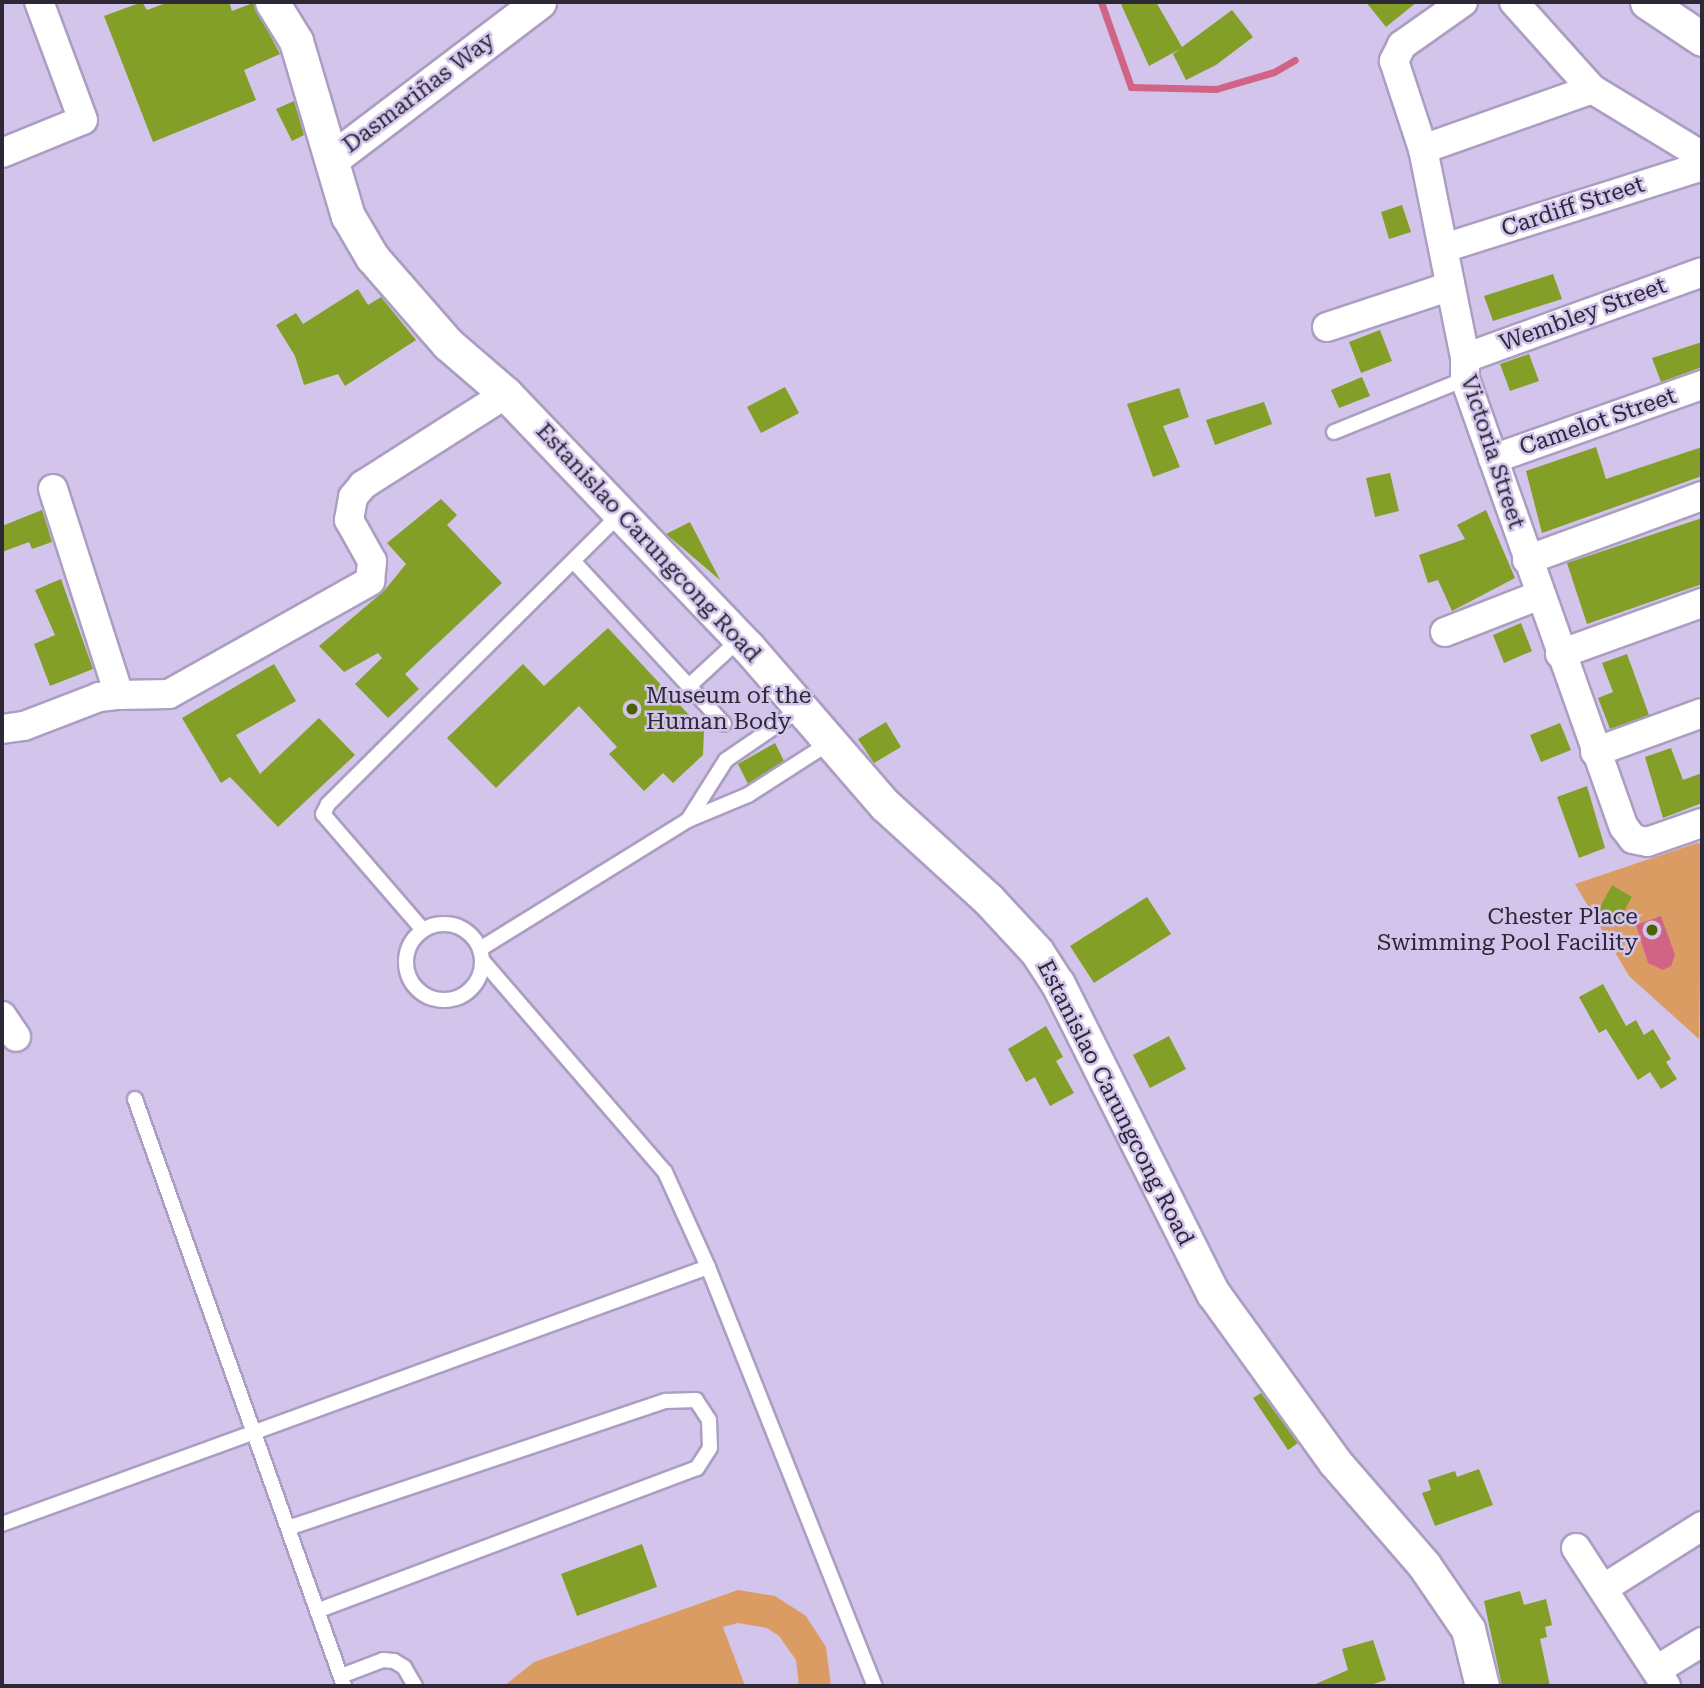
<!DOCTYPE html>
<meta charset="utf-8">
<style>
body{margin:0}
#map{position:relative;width:1704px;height:1688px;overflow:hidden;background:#d2c4ea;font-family:"Roboto Serif",serif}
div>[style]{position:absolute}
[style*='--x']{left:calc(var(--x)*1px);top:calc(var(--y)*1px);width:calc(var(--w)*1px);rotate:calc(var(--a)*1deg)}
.green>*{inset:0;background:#db9c64}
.water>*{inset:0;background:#d16386}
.stream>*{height:7px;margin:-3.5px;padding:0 3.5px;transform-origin:3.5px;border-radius:3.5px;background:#d16386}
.building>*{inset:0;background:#839f28}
.roads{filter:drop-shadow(2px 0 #ab9ec2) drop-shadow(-2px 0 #ab9ec2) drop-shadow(0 2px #ab9ec2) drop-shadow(0 -2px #ab9ec2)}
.service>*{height:14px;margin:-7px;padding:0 7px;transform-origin:7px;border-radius:7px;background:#fff}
.service>.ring{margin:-7px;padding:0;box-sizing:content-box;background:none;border:14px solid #fff;border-radius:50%}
.minor>*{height:28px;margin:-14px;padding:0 14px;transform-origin:14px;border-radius:14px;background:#fff}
.tertiary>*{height:33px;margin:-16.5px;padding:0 16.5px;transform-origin:16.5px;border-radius:16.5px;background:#fff}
.dots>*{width:19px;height:19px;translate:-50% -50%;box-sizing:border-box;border:4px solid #d2c4ea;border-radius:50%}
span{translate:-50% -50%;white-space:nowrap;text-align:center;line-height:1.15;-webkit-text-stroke:5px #d2c4ea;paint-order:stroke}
.street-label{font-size:23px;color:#2d2836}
.poi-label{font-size:23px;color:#2d2836}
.left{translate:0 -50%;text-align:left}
.right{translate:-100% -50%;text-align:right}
.frame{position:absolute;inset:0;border:4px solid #2d2836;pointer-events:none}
</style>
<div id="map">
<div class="green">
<i style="clip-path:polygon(1697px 843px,1702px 844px,1699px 1039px,1629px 976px,1575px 884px)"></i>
<i style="clip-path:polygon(738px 1590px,775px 1596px,806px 1616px,826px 1647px,831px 1686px,799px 1686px,796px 1660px,779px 1636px,767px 1628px,738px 1623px,723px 1627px,745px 1686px,504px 1686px,534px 1662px)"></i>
</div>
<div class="water">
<i style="clip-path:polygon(1661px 916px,1675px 955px,1671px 966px,1663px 970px,1648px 963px,1636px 925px)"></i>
</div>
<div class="stream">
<i style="--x:1101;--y:2;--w:90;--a:70.6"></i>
<i style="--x:1131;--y:87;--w:85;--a:1.3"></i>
<i style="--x:1216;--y:89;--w:60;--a:-16.3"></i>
<i style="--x:1274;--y:72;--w:24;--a:-30"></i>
</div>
<div class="building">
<i style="clip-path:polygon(142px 2px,147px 10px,169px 2px,229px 2px,232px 11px,253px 3px,280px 54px,244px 70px,256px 100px,153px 142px,104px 16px)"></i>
<i style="clip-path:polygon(1120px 2px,1156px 2px,1182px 47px,1232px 10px,1253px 37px,1216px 65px,1186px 80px,1173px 54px,1180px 49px,1149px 66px)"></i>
<i style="clip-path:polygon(1366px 2px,1417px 2px,1386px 27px)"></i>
<i style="clip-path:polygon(294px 101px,304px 135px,292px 141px,276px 109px)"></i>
<i style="clip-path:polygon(1402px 205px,1411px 232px,1389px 239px,1381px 212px)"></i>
<i style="clip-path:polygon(1553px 274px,1562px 299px,1493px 321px,1484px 296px)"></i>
<i style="clip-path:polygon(358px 289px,368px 305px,381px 297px,416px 340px,345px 386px,338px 374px,304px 385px,295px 356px,276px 325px,296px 313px,303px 324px)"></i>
<i style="clip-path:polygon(1380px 330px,1392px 361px,1361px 373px,1349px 342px)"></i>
<i style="clip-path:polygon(1702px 342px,1702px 367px,1661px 382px,1652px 358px)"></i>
<i style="clip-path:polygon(1529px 354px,1539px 381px,1510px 391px,1500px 364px)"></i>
<i style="clip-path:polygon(1362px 377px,1370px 396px,1339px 408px,1331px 390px)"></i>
<i style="clip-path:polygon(785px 387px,799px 413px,761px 433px,747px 407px)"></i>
<i style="clip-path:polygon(1179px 388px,1189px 417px,1163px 426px,1180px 467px,1153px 477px,1127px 404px)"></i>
<i style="clip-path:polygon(1264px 402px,1272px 424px,1215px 445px,1206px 420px)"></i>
<i style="clip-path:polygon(1596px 447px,1606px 479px,1702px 447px,1702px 476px,1542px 533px,1526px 471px)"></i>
<i style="clip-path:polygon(1390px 473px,1399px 511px,1375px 517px,1366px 478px)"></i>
<i style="clip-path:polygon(441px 499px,457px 515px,447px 525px,502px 583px,405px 674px,419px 689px,388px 718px,355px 684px,382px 658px,378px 653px,344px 672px,319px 646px,384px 591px,406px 564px,387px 543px)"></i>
<i style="clip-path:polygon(42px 510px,52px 542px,32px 549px,29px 542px,2px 552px,2px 526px)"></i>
<i style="clip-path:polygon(1486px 510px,1515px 578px,1452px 611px,1438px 580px,1428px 583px,1419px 555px,1465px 539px,1457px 525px)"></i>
<i style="clip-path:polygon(1702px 518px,1702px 584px,1587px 624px,1567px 563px)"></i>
<i style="clip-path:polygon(690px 522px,720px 580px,666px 534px)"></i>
<i style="clip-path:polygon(61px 579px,93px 669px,50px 686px,34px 644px,55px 635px,35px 590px)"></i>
<i style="clip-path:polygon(1521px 623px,1532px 651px,1504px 663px,1493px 635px)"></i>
<i style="clip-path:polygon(608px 628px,704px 731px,703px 755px,673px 783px,663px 773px,644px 791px,609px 754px,617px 747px,579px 706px,496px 788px,447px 738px,523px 664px,544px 686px)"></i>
<i style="clip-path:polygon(1627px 654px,1649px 715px,1610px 729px,1598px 698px,1613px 692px,1602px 663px)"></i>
<i style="clip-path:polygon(274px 664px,296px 701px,236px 735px,260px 774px,319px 718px,355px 755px,278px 827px,230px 777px,221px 783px,182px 718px)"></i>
<i style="clip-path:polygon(886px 722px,901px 747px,874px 763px,858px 739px)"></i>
<i style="clip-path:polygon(1560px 723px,1571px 750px,1541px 762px,1530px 735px)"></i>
<i style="clip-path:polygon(775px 743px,784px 761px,748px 784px,738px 764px)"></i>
<i style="clip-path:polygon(1671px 748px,1683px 780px,1702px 773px,1702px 803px,1663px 818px,1645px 757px)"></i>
<i style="clip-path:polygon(1587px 786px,1605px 848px,1579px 858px,1557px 797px)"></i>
<i style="clip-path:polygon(1612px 885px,1632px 897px,1615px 927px,1595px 916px)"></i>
<i style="clip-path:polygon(1147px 897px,1171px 934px,1094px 983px,1070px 946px)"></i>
<i style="clip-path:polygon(1603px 984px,1626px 1026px,1636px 1020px,1644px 1035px,1653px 1029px,1671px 1059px,1666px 1062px,1677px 1079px,1661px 1089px,1650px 1072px,1638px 1080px,1606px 1029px,1599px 1033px,1579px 997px)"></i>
<i style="clip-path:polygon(1046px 1026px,1063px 1057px,1056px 1061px,1074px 1093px,1050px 1106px,1035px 1077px,1026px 1082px,1008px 1049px)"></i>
<i style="clip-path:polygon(1169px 1036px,1186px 1069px,1150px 1088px,1133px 1055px)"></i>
<i style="clip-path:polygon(1261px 1393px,1298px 1443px,1288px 1450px,1253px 1398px)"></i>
<i style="clip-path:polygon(1479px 1469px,1493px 1505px,1435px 1526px,1422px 1493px,1431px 1490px,1428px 1480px,1455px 1471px,1457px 1477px)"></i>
<i style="clip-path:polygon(642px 1544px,657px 1587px,577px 1616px,561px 1574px)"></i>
<i style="clip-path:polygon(1520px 1591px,1524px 1605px,1546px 1599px,1552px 1625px,1545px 1627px,1547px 1637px,1540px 1639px,1550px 1686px,1502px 1686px,1484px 1601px)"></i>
<i style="clip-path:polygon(1373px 1640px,1386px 1680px,1367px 1686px,1311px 1686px,1348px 1670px,1342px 1649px)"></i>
</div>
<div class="roads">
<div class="service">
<i style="--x:1334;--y:432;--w:141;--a:-22"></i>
<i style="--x:575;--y:563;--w:219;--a:47.2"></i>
<i style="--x:689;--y:686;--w:69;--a:-42.7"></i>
<i style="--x:688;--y:820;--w:71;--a:-57.7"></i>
<i style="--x:726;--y:760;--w:88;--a:-34.4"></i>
<i class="ring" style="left:406px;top:924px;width:62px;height:62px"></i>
<i style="--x:423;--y:930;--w:153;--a:-130.8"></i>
<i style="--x:323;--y:814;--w:11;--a:-63"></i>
<i style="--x:328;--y:804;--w:412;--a:-44.8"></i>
<i style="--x:480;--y:949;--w:245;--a:-31.8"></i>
<i style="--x:688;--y:820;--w:65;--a:-22.6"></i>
<i style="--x:748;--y:795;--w:96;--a:-32.7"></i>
<i style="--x:482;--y:960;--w:280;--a:49.2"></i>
<i style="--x:665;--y:1172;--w:104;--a:65.6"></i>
<i style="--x:708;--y:1267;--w:451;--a:68.3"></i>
<i style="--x:135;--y:1099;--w:623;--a:70.4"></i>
<i style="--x:2;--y:1524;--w:751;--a:-20"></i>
<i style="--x:288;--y:1528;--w:399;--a:-18.6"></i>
<i style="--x:666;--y:1401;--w:30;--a:-2"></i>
<i style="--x:696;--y:1400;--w:24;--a:57"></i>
<i style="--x:709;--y:1420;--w:28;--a:88"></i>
<i style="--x:710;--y:1448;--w:24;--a:123"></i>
<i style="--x:697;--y:1468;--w:406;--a:159.4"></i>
<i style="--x:341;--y:1676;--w:45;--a:-20.9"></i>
<i style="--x:383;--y:1660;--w:11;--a:5"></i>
<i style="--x:394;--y:1661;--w:12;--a:31"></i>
<i style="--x:404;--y:1667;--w:22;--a:60"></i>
</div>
<div class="minor">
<i style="--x:1463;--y:2;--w:75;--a:144.8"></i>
<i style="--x:1402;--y:45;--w:18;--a:117"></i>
<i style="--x:1394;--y:61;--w:93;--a:71.8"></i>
<i style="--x:1423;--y:149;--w:213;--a:78.6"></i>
<i style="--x:1465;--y:358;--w:21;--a:90"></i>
<i style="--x:1465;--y:379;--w:475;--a:70.5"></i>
<i style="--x:1624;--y:827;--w:15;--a:53"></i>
<i style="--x:1633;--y:839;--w:14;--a:12"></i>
<i style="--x:1647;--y:842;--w:58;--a:-19.1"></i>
<i style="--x:1514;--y:2;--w:117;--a:48.1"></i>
<i style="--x:1592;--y:89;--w:129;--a:31.3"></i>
<i style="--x:1423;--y:149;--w:179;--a:-19.5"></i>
<i style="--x:2;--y:153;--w:87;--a:-22.2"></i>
<i style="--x:83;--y:120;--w:126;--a:-110.4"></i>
<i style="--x:1444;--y:248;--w:271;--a:-17.6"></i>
<i style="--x:1327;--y:327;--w:127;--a:-18.3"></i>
<i style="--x:1465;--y:358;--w:252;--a:-19.9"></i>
<i style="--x:1493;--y:459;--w:222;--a:-19.5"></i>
<i style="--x:53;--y:489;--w:216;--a:72.2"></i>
<i style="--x:119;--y:695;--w:50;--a:-1.1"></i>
<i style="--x:169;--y:694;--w:231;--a:-29.3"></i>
<i style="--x:370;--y:581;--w:20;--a:-84"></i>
<i style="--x:372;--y:561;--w:47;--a:-119.3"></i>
<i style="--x:349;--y:520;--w:23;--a:-80"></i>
<i style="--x:353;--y:497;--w:16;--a:-50"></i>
<i style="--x:363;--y:485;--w:169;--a:-32.5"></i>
<i style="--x:1527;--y:560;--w:186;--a:-20.1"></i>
<i style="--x:1445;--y:632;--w:102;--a:-21.3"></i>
<i style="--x:1560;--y:654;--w:151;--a:-19.8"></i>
<i style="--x:2;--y:729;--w:22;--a:-8"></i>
<i style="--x:24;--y:726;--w:80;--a:-21.1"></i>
<i style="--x:99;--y:697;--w:20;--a:-6"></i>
<i style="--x:1595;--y:752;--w:114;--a:-20"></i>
<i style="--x:2;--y:1016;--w:25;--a:56"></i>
<i style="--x:1576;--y:1548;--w:165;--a:56.9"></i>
<i style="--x:1604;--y:1588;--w:116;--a:-32.3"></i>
<i style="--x:1658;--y:1669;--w:52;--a:-31.5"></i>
</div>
<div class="tertiary">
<i style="--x:272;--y:2;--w:46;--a:58.4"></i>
<i style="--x:296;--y:41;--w:183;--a:73.5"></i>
<i style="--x:348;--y:216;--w:48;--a:59.7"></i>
<i style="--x:372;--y:257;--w:116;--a:48.9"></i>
<i style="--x:448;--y:344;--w:77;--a:40.8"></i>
<i style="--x:506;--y:394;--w:350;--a:46.3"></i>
<i style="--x:748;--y:647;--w:209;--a:49.1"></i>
<i style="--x:885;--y:805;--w:139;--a:42.4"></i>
<i style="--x:988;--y:899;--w:72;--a:47.2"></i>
<i style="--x:1037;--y:952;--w:38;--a:57"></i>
<i style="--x:1058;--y:984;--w:346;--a:63.4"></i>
<i style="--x:1213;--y:1293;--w:207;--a:54.2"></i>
<i style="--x:1334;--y:1461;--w:138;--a:49.1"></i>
<i style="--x:1424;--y:1565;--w:78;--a:55.5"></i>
<i style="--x:1468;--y:1629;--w:59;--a:76.2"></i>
<i style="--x:1647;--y:2;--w:66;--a:33.9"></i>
<i style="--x:332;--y:159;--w:260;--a:-37.2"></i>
</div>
</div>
<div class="dots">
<i style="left:632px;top:709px;background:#4e6006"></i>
<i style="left:1652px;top:930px;background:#4e6006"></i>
</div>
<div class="street-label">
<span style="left:419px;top:93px;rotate:-37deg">Dasmariñas Way</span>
<span style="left:1573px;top:207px;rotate:-18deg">Cardiff Street</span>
<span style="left:1583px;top:315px;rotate:-20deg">Wembley Street</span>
<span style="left:1598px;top:422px;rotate:-19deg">Camelot Street</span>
<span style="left:1492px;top:452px;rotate:72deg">Victoria Street</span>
<span style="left:648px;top:543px;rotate:47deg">Estanislao Carungcong Road</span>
<span style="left:1115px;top:1103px;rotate:63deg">Estanislao Carungcong Road</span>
</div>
<div class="poi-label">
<span class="left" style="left:646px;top:709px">Museum of the<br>Human Body</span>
<span class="right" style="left:1638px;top:930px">Chester Place<br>Swimming Pool Facility</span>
</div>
<div class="frame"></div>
</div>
